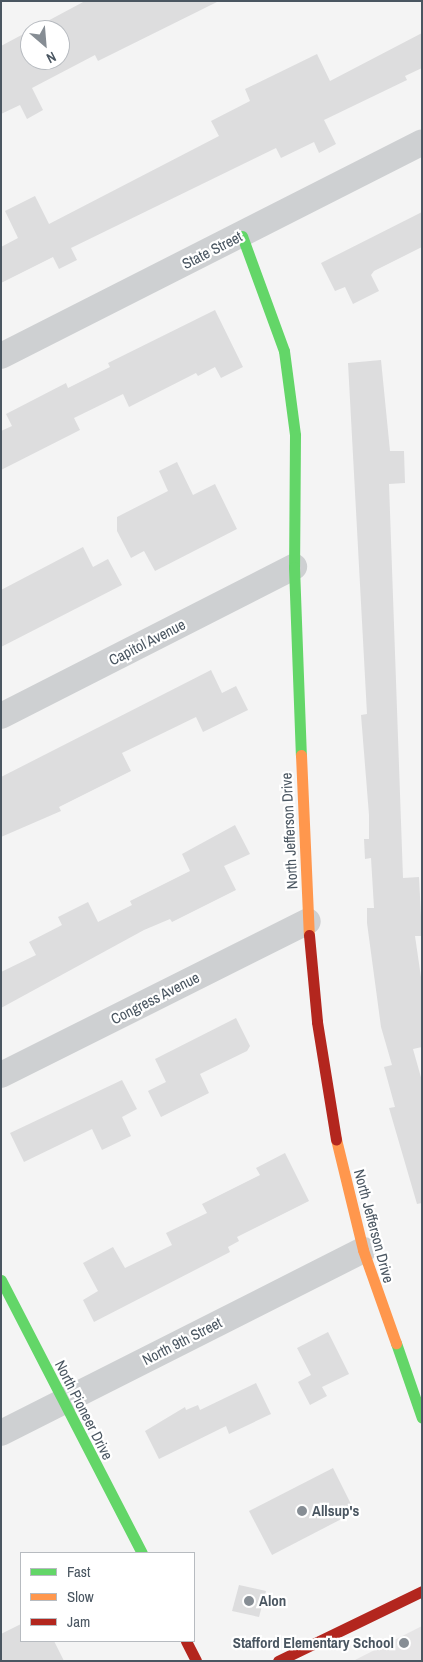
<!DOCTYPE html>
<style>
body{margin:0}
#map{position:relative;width:423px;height:1662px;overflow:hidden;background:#f4f4f4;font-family:"Archivo Narrow",sans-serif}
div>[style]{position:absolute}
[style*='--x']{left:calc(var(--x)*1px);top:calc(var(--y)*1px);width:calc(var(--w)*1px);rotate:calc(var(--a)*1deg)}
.education>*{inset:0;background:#e6e5e6}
.building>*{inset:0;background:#ddddde}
.street>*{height:26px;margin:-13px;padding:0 13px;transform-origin:13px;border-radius:13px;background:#ced0d2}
.fast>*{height:11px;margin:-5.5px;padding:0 5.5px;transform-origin:5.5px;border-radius:5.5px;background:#63d668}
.slow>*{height:11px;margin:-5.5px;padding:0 5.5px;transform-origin:5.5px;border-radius:5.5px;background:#ff974d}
.jam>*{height:11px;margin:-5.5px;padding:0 5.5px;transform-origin:5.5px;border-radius:5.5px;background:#b3261e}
.dots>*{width:14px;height:14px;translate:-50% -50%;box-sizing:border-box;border:2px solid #fff;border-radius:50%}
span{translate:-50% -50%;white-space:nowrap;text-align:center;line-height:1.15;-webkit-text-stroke:4.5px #fff;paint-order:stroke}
.street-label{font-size:15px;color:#4a5661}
.poi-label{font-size:15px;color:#4a5661;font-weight:700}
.left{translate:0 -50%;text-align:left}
.right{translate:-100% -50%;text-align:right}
.frame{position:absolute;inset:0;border:2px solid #4a5661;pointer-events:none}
.legend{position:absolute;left:20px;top:1552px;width:175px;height:90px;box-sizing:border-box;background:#fff;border:1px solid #b7bbc0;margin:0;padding:6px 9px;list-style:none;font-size:15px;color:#4a5661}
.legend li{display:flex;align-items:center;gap:10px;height:25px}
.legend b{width:25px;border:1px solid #b7bbc0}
.north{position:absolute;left:20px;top:20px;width:50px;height:50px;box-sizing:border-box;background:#fff;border:1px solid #b7bbc0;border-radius:50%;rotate:153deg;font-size:14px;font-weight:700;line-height:20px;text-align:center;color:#4a5661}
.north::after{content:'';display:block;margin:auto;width:18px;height:22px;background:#868d94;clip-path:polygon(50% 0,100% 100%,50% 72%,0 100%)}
</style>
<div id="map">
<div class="education">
<i style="clip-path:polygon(422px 1626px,422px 1661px,353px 1661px)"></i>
</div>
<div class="building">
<i style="clip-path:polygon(evenodd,85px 1px,219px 1px,98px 61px,95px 55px,32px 88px,43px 110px,27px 119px,20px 105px,1px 114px,1px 46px,85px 1px,30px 30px,60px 30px,60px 60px,30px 60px,30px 30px)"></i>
<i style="clip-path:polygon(422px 33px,422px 68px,405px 76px,407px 80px,324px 120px,336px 144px,319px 153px,314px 142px,281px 158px,276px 148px,71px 248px,77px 260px,59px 269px,53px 257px,1px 283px,1px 247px,18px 238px,5px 211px,35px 196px,49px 224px,219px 136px,211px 121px,250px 101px,245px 89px,317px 54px,330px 81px)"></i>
<i style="clip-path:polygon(422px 212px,422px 247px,374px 271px,371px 275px,379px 291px,353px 304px,345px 287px,335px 291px,321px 263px)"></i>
<i style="clip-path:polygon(215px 310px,243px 367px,221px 378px,215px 367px,198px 376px,196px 373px,129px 407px,123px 394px,74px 418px,80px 430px,1px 470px,1px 431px,12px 426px,6px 414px,66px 383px,68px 388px,110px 367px,108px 363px)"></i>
<i style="clip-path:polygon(381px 360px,390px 451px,404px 451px,405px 483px,389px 484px,403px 878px,419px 877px,422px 936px,415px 936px,422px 984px,422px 1047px,413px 1049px,422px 1081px,422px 1203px,417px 1204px,389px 1108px,395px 1107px,384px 1067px,392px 1065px,381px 1027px,367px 923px,367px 908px,374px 908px,371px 858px,365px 859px,364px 839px,369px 839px,369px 815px,361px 715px,367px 714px,348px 363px)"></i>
<i style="clip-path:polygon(177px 462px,193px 495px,215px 484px,237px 529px,155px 571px,144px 551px,131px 558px,117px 531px,117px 517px,168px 491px,159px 471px)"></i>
<i style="clip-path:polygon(83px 547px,93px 567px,108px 559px,122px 585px,1px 647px,1px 590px)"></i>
<i style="clip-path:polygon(211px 670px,222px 693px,236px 686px,248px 710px,203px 732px,196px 717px,122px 753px,131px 771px,59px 807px,61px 811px,1px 837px,1px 777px)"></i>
<i style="clip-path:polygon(235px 825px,250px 854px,224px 866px,236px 890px,172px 922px,170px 919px,144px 930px,1px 1008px,1px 972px,36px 955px,29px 942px,62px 925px,58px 917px,88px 902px,98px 922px,132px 905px,130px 901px,190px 871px,182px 854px)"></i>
<i style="clip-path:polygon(236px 1018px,250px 1046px,247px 1051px,200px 1074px,209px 1093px,161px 1117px,148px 1091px,166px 1082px,155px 1059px)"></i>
<i style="clip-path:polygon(122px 1080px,137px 1109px,122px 1117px,131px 1136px,102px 1150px,92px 1129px,24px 1162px,10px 1133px)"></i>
<i style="clip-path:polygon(285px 1153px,309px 1201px,237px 1237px,239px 1241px,228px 1247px,230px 1252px,94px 1322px,83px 1300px,98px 1291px,83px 1263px,113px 1247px,125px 1268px,172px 1245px,166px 1233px,207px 1213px,202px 1204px,260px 1175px,256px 1168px)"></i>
<i style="clip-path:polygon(328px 1332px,349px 1374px,322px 1387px,327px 1396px,310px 1405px,298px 1382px,311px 1375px,297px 1348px)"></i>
<i style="clip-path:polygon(256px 1383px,271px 1414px,229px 1434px,226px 1426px,159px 1459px,145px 1431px,185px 1407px,186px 1410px,198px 1405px,200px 1410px)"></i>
<i style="clip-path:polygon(333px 1468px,355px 1512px,272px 1555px,249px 1511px)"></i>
<i style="clip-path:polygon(239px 1585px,266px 1591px,259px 1617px,232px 1611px)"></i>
<i style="clip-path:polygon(21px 1624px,21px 1641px,54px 1641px,64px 1661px,1px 1661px,1px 1634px)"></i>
</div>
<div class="street">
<i style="--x:1;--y:356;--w:472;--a:-26.9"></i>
<i style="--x:1;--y:716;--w:329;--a:-27"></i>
<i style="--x:1;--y:1075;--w:343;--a:-26.6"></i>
<i style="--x:1;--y:1433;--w:406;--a:-26.8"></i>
</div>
<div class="fast">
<i style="--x:242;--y:236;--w:122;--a:69.9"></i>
<i style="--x:284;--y:351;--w:85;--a:82.5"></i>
<i style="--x:295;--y:435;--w:132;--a:90.4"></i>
<i style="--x:294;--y:567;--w:188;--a:87.9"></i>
<i style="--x:1;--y:1280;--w:307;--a:62.7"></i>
<i style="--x:396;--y:1343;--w:79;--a:70.9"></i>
</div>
<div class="slow">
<i style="--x:301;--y:755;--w:180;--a:87.5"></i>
<i style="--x:336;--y:1139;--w:114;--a:76.3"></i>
<i style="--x:363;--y:1250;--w:99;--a:70.5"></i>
</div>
<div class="jam">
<i style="--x:309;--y:935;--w:87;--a:84.7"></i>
<i style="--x:317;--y:1022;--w:119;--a:80.8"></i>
<i style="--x:186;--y:1641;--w:22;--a:63"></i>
<i style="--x:278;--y:1661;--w:160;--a:-25.9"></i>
</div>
<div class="dots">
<i style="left:302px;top:1511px;background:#868d94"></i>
<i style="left:249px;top:1601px;background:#868d94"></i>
<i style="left:404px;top:1643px;background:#868d94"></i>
</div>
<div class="street-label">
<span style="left:212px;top:250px;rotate:-27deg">State Street</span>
<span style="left:147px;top:642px;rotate:-27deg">Capitol Avenue</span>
<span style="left:289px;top:831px;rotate:-93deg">North Jefferson Drive</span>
<span style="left:155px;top:998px;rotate:-27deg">Congress Avenue</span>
<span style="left:374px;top:1226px;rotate:75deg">North Jefferson Drive</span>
<span style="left:182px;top:1341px;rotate:-27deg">North 9th Street</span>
<span style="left:84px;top:1410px;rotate:63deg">North Pioneer Drive</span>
</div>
<div class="poi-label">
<span class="left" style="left:312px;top:1511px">Allsup's</span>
<span class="left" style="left:259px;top:1601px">Alon</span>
<span class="right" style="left:394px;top:1643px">Stafford Elementary School</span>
</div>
<div class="frame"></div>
<ul class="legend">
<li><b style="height:6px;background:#63d668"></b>Fast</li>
<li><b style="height:6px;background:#ff974d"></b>Slow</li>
<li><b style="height:6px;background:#b3261e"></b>Jam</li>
</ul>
<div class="north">N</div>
</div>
